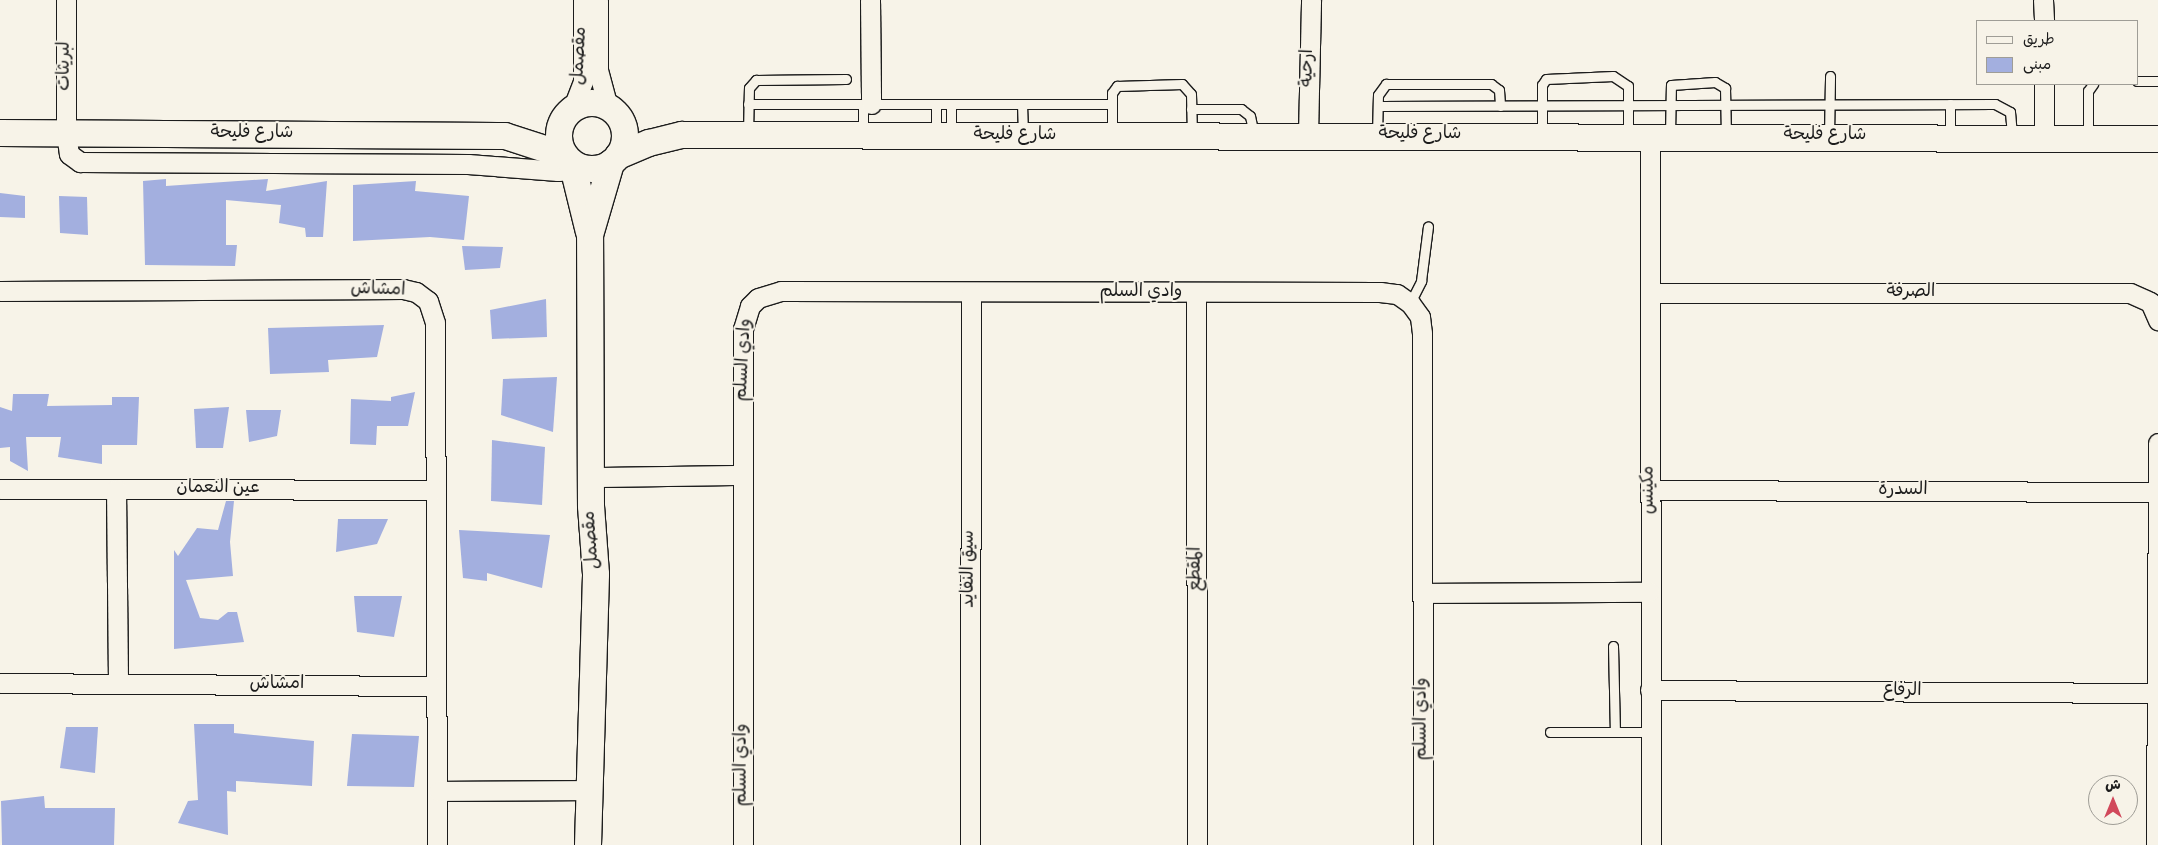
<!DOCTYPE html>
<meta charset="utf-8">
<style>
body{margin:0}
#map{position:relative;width:2158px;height:845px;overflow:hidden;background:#f7f3e8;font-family:Dekko,"Playpen Sans Arabic",sans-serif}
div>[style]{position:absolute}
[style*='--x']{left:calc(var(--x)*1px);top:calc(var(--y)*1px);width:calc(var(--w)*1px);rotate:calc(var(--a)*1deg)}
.building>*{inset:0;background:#a3afdf}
.roads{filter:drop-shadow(1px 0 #1c1c1c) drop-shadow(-1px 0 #1c1c1c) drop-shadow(0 1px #1c1c1c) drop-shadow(0 -1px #1c1c1c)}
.lane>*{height:9px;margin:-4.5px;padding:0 4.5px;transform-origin:4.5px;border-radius:4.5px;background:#f7f3e8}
.street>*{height:19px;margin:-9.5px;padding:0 9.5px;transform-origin:9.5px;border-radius:9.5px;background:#f7f3e8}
.secondary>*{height:26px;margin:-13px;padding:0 13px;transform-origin:13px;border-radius:13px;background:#f7f3e8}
.secondary>.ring{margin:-13px;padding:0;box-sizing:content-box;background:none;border:26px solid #f7f3e8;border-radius:50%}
span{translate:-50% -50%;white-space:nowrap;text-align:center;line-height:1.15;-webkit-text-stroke:4px #f7f3e8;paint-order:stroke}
.street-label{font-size:18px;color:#1c1c1c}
.legend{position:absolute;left:1976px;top:20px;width:162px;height:65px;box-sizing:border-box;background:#f7f3e8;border:1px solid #9f9d96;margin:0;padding:6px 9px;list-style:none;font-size:15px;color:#1c1c1c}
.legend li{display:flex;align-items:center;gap:10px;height:25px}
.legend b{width:25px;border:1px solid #9f9d96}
.north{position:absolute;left:2088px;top:775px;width:50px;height:50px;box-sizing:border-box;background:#f7f3e8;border:1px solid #9f9d96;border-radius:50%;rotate:0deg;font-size:14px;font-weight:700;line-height:20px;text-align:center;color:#1c1c1c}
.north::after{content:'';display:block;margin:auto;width:18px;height:22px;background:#d1495b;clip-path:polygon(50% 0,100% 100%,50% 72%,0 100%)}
</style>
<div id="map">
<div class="building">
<i style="clip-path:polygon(166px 179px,166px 186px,268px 179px,266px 191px,327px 181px,323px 237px,306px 237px,305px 228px,279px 223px,281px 205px,226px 200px,226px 245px,237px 245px,235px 266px,145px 265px,143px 181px)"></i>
<i style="clip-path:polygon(416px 181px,415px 191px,469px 196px,464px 240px,430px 237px,353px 241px,353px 185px)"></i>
<i style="clip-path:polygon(0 193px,25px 196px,25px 218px,0 217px)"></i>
<i style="clip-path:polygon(59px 196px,87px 197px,88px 235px,60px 233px)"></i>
<i style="clip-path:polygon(462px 246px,503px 247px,500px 268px,465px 270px)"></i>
<i style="clip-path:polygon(546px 299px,547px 337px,492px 339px,490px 310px)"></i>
<i style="clip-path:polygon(384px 325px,377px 357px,328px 360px,329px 372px,270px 374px,268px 328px)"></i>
<i style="clip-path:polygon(557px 377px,553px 432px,501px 415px,503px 379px)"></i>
<i style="clip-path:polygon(415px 392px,408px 426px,377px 426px,376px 445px,350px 444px,351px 399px,391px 401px,391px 397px)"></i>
<i style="clip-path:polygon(13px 394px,49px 394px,47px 406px,112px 405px,112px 397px,139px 397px,137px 445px,102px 445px,102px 464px,58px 457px,61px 437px,26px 437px,28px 471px,10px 461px,10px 447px,0 448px,0 407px,12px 411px)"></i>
<i style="clip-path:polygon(229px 407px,223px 448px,196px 448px,194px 409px)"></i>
<i style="clip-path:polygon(246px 410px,281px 410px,277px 436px,249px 442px)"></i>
<i style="clip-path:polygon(492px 440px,545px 447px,542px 505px,491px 501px)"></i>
<i style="clip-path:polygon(226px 501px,234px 501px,230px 542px,233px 576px,186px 580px,200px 618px,218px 620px,228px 612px,237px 612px,244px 642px,174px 649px,174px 550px,178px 556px,197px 528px,218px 530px)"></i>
<i style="clip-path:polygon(338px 519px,388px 519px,377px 544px,336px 552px)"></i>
<i style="clip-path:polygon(459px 530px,550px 535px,542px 588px,487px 573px,487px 581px,463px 578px)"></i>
<i style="clip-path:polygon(354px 596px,402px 596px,394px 637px,357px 632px)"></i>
<i style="clip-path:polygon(194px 724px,234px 724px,234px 733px,314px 741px,312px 786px,236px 781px,236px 792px,227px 791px,228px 835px,178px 823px,188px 801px,198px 800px)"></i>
<i style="clip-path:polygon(66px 727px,98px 727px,95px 773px,60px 768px)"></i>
<i style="clip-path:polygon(352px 734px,419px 736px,414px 787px,347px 786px)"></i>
<i style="clip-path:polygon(44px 796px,45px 808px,115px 808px,114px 845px,2px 845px,1px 801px)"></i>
</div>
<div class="roads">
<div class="lane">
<i style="--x:2137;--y:81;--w:21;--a:0"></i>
<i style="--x:748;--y:104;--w:364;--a:0"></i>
<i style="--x:863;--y:104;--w:29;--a:90"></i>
<i style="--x:936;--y:104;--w:29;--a:90"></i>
<i style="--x:951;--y:104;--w:29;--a:90"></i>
<i style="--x:1022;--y:104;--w:29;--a:88"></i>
<i style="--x:1378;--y:106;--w:617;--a:-0.19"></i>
<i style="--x:1995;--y:104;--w:17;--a:28"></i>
<i style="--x:2010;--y:112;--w:24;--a:85"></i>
<i style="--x:1191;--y:109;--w:50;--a:0"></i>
<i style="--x:1241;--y:109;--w:11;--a:38"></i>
<i style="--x:1250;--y:116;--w:19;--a:78"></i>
<i style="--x:748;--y:134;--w:46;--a:-88.8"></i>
<i style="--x:749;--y:88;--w:11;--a:-49"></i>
<i style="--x:756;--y:80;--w:90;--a:-0.6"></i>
<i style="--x:1112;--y:135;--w:42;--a:-90"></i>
<i style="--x:1112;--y:93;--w:9;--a:-54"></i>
<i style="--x:1117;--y:86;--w:65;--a:-1.8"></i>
<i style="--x:1182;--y:84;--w:13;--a:48"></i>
<i style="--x:1191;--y:94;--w:41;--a:88.6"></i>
<i style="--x:1377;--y:135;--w:40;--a:-88.6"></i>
<i style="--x:1378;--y:95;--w:14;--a:-54"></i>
<i style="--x:1386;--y:84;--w:105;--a:0"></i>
<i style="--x:1491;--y:84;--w:10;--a:37"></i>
<i style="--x:1499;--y:90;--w:16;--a:86"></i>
<i style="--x:1542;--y:135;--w:50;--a:-90"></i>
<i style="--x:1542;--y:85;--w:7;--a:-56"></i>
<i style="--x:1546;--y:79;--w:67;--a:-2.6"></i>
<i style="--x:1613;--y:76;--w:18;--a:34"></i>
<i style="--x:1628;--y:86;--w:49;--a:90"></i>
<i style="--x:1670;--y:135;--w:50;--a:-88.9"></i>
<i style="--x:1671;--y:85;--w:44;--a:-3.9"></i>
<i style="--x:1715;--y:82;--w:12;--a:31"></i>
<i style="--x:1725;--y:88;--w:47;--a:88.8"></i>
<i style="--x:1829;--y:136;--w:60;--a:-89"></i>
<i style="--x:1950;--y:136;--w:32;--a:-90"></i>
<i style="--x:2088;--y:137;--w:46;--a:-90"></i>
<i style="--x:2088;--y:91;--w:9;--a:-54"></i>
<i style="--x:1410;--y:303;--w:25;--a:-63"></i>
<i style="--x:1421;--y:281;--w:55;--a:-82.7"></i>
<i style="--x:1613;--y:646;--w:86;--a:88.7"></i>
<i style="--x:1550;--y:732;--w:99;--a:0"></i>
</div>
<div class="street">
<i style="--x:66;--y:0;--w:133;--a:90"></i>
<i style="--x:66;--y:133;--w:21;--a:82"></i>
<i style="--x:69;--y:154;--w:14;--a:36"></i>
<i style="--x:80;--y:162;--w:388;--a:0.3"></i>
<i style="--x:468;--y:164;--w:90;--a:4.4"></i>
<i style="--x:558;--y:171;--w:29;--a:-4"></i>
<i style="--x:598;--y:0;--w:70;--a:90"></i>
<i style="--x:598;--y:70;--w:39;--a:75"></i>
<i style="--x:870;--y:0;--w:104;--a:89.4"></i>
<i style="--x:2043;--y:0;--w:21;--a:87"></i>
<i style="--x:2044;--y:84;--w:54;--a:90"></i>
<i style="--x:572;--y:110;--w:31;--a:-69"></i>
<i style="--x:583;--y:81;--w:81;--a:-90"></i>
<i style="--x:1308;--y:135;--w:135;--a:-88.7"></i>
<i style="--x:1650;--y:135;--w:710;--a:89.92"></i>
<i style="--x:0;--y:291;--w:403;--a:-0.3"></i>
<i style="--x:403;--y:289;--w:13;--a:13"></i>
<i style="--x:416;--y:292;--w:15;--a:37"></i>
<i style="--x:428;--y:301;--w:23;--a:72"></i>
<i style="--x:435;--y:323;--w:522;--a:89.78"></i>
<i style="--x:1196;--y:293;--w:552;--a:89.9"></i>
<i style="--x:1650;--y:293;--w:480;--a:0"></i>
<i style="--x:2130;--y:293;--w:22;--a:24"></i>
<i style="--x:2150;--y:302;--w:20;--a:66"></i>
<i style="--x:592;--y:477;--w:150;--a:-0.8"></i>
<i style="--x:0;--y:489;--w:436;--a:0.1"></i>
<i style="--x:116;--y:489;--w:194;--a:89.4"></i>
<i style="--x:1650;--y:490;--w:507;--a:0.23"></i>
<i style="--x:1424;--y:593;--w:225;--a:-0.3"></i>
<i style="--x:0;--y:683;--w:436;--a:0.4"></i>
<i style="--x:1650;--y:690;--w:505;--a:0.34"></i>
<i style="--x:439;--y:791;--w:148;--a:-0.4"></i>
<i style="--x:743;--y:845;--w:516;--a:-90"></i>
<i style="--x:743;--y:329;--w:24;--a:-73"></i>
<i style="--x:750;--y:306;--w:11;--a:-45"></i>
<i style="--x:758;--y:298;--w:24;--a:-17"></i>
<i style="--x:781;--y:291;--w:599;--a:0.1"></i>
<i style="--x:1380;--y:292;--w:17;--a:7"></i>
<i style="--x:1397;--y:294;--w:16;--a:35"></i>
<i style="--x:1410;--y:303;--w:17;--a:54"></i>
<i style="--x:1420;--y:317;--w:16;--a:83"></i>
<i style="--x:1422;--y:333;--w:512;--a:89.89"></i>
<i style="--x:970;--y:845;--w:552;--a:-89.9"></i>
<i style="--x:2156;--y:845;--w:402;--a:-89.7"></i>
</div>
<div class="secondary">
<i class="ring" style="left:559px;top:103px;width:40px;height:40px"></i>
<i style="--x:0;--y:133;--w:505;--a:0.34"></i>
<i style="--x:505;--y:136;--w:62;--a:17.9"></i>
<i style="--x:618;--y:156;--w:34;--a:-23"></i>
<i style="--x:649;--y:143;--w:34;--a:-14"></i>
<i style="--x:682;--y:135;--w:1476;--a:0.16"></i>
<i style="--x:572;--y:163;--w:71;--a:76.2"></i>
<i style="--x:588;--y:845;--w:271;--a:-88.3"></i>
<i style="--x:596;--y:574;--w:68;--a:-94.2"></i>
<i style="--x:591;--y:506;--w:271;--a:-90.2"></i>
<i style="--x:590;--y:235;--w:75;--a:-73.7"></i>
</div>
</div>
<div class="street-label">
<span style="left:581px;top:56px;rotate:-87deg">مقصمل</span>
<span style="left:66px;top:66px;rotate:-90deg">لبريثات</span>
<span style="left:1309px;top:68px;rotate:-89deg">ارحية</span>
<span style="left:252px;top:134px">شارع فليحة</span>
<span style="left:1420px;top:135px">شارع فليحة</span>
<span style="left:1015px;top:136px">شارع فليحة</span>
<span style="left:1825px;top:136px">شارع فليحة</span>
<span style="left:378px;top:291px;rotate:2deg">امشاش</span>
<span style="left:1141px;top:293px">وادي السلم</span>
<span style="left:1911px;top:293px">الصرفة</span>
<span style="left:745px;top:360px;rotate:-87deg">وادي السلم</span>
<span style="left:218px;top:489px">عين النعمان</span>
<span style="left:1650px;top:490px;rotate:-90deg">مكينس</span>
<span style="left:1903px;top:491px">السدرة</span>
<span style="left:593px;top:540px;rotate:-94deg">مقصمل</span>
<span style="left:970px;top:569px;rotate:-90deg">سيق النفايد</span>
<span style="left:1197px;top:569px;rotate:-90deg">المقطع</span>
<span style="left:277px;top:685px">امشاش</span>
<span style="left:1902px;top:692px">الرفاع</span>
<span style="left:1423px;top:719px;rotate:-90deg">وادي السلم</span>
<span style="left:743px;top:765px;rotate:-90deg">وادي السلم</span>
</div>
<ul class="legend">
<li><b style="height:6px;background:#f7f3e8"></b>طريق</li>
<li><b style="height:14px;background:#a3afdf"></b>مبنى</li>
</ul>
<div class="north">ش</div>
</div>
